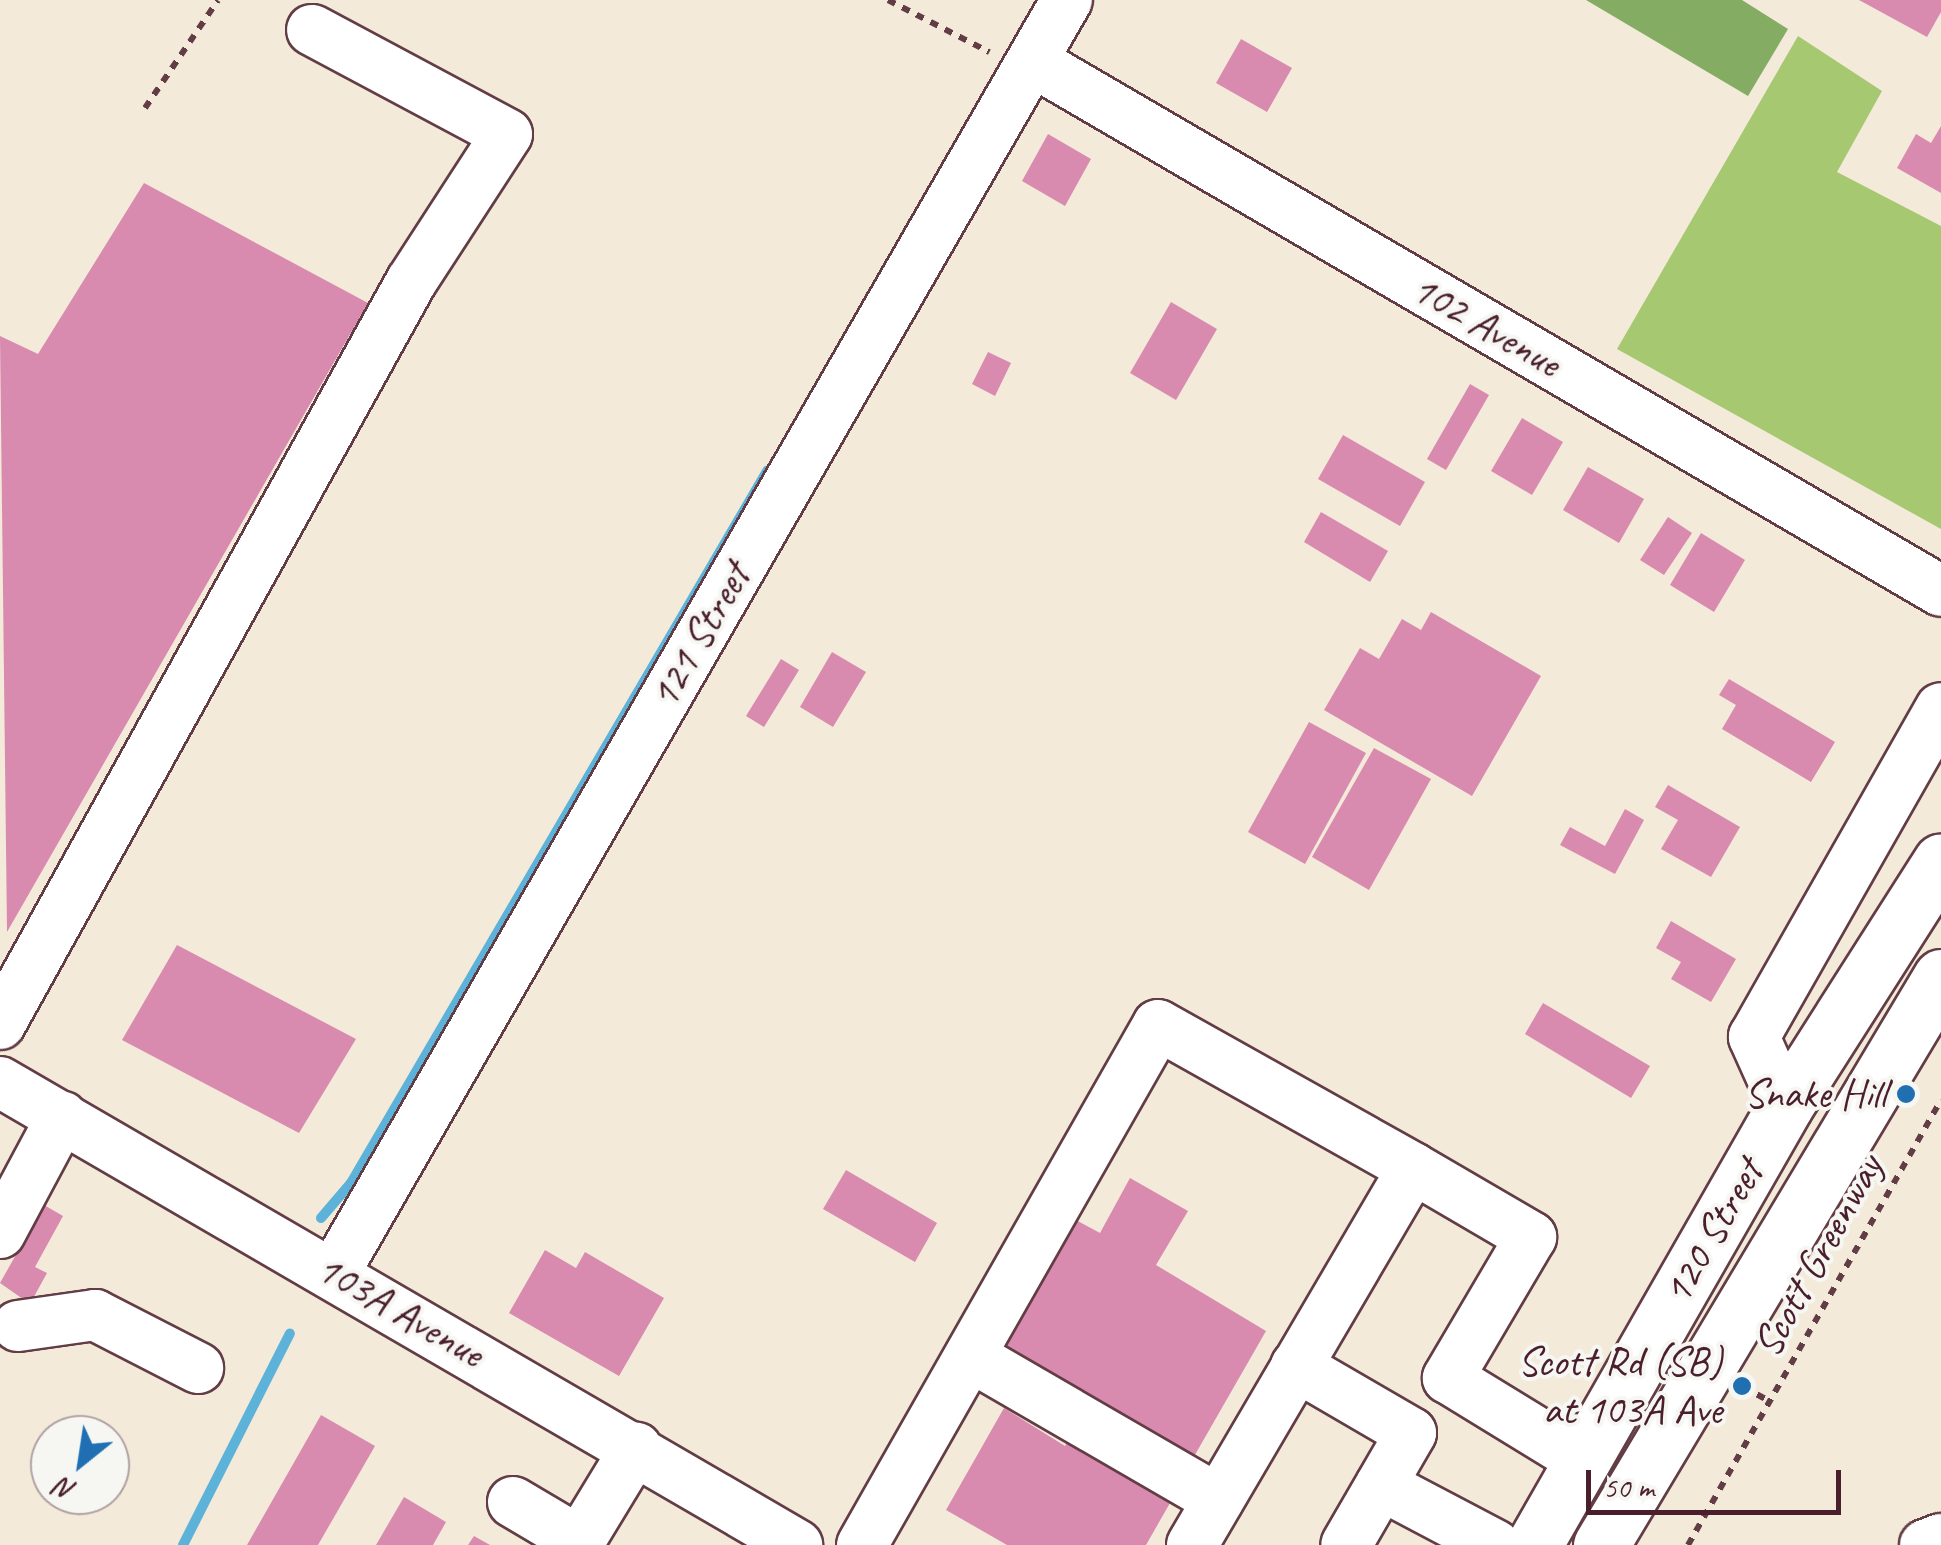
<!DOCTYPE html>
<style>
body{margin:0}
#map{position:relative;width:1941px;height:1545px;overflow:hidden;background:#f3eada;font-family:Caveat,sans-serif}
div>[style]{position:absolute}
[style*='--x']{left:calc(var(--x)*1px);top:calc(var(--y)*1px);width:calc(var(--w)*1px);rotate:calc(var(--a)*1deg)}
.green>*{inset:0;background:#a6c871}
.forest>*{inset:0;background:#84ac63}
.stream>*{height:10px;margin:-5px;padding:0 5px;transform-origin:5px;border-radius:5px;background:#5db2d9}
.building>*{inset:0;background:#d98aaf}
.path>*{height:6px;margin-top:-3px;transform-origin:0;background:repeating-linear-gradient(90deg,#633d45 0 8px,transparent 0 16px)}
.roads{filter:drop-shadow(2px 0 #633d45) drop-shadow(-2px 0 #633d45) drop-shadow(0 2px #633d45) drop-shadow(0 -2px #633d45)}
.minor>*{height:50px;margin:-25px;padding:0 25px;transform-origin:25px;border-radius:25px;background:#fff}
.major>*{height:55px;margin:-27.5px;padding:0 27.5px;transform-origin:27.5px;border-radius:27.5px;background:#fff}
.dots>*{width:28px;height:28px;translate:-50% -50%;box-sizing:border-box;border:5px solid #f6f6f2;border-radius:50%}
span{translate:-50% -50%;white-space:nowrap;text-align:center;line-height:1.15;-webkit-text-stroke:8px #f6f6f2;paint-order:stroke}
.street-label{font-size:42px;color:#4a1f2b}
.poi-label{font-size:42px;color:#4a1f2b}
.right{translate:-100% -50%;text-align:right}
.north{position:absolute;left:30px;top:1415px;width:100px;height:100px;box-sizing:border-box;background:#f6f6f2;border:2px solid #b1a0a2;border-radius:50%;rotate:210deg;font-size:28px;font-weight:700;line-height:40px;text-align:center;color:#4a1f2b}
.north::after{content:'';display:block;margin:auto;width:35px;height:45px;background:#1f6fb2;clip-path:polygon(50% 0,100% 100%,50% 72%,0 100%)}
.scale{position:absolute;left:1586px;top:1470px;width:255px;height:45px;box-sizing:border-box;border:5px solid #4a1f2b;border-top:0;padding-left:12px;font-size:30px;line-height:35px;white-space:nowrap;color:#4a1f2b;-webkit-text-stroke:8px #f6f6f2;paint-order:stroke}
</style>
<div id="map">
<div class="green">
<i style="clip-path:polygon(1798px 36px,1882px 91px,1837px 172px,1941px 226px,1941px 529px,1617px 349px)"></i>
</div>
<div class="forest">
<i style="clip-path:polygon(1586px 0,1742px 0,1788px 29px,1748px 96px)"></i>
</div>
<div class="stream">
<i style="--x:321;--y:1218;--w:46;--a:-49.4"></i>
<i style="--x:351;--y:1183;--w:825;--a:-59.7"></i>
<i style="--x:183;--y:1545;--w:237;--a:-63.2"></i>
</div>
<div class="building">
<i style="clip-path:polygon(1859px 0,1941px 0,1941px 12px,1927px 37px)"></i>
<i style="clip-path:polygon(1241px 39px,1292px 68px,1267px 112px,1216px 83px)"></i>
<i style="clip-path:polygon(1941px 126px,1941px 193px,1897px 168px,1916px 134px,1931px 143px)"></i>
<i style="clip-path:polygon(1048px 134px,1091px 159px,1065px 206px,1022px 181px)"></i>
<i style="clip-path:polygon(144px 183px,368px 303px,7px 932px,0 336px,38px 354px)"></i>
<i style="clip-path:polygon(1171px 302px,1217px 329px,1176px 400px,1130px 373px)"></i>
<i style="clip-path:polygon(988px 352px,1011px 363px,995px 396px,972px 384px)"></i>
<i style="clip-path:polygon(1470px 384px,1489px 395px,1446px 470px,1427px 459px)"></i>
<i style="clip-path:polygon(1522px 418px,1563px 442px,1532px 495px,1491px 471px)"></i>
<i style="clip-path:polygon(1343px 435px,1425px 482px,1400px 526px,1318px 479px)"></i>
<i style="clip-path:polygon(1588px 467px,1644px 499px,1619px 543px,1563px 510px)"></i>
<i style="clip-path:polygon(1321px 512px,1388px 551px,1370px 582px,1304px 542px)"></i>
<i style="clip-path:polygon(1668px 517px,1692px 533px,1664px 575px,1640px 560px)"></i>
<i style="clip-path:polygon(1701px 533px,1745px 560px,1714px 612px,1670px 585px)"></i>
<i style="clip-path:polygon(1431px 612px,1541px 676px,1472px 796px,1324px 710px,1360px 648px,1379px 659px,1402px 619px,1421px 630px)"></i>
<i style="clip-path:polygon(832px 652px,866px 672px,833px 727px,800px 707px)"></i>
<i style="clip-path:polygon(781px 659px,799px 670px,764px 727px,746px 716px)"></i>
<i style="clip-path:polygon(1729px 679px,1835px 742px,1811px 782px,1722px 729px,1736px 705px,1719px 695px)"></i>
<i style="clip-path:polygon(1309px 722px,1366px 753px,1305px 864px,1248px 832px)"></i>
<i style="clip-path:polygon(1374px 748px,1431px 779px,1369px 890px,1312px 857px)"></i>
<i style="clip-path:polygon(1668px 785px,1740px 827px,1711px 877px,1661px 849px,1678px 820px,1655px 807px)"></i>
<i style="clip-path:polygon(1625px 809px,1644px 820px,1615px 874px,1560px 845px,1570px 827px,1605px 846px)"></i>
<i style="clip-path:polygon(1671px 921px,1736px 959px,1711px 1002px,1671px 979px,1681px 962px,1656px 948px)"></i>
<i style="clip-path:polygon(177px 945px,356px 1039px,299px 1133px,122px 1040px)"></i>
<i style="clip-path:polygon(1543px 1003px,1650px 1066px,1631px 1098px,1525px 1034px)"></i>
<i style="clip-path:polygon(846px 1170px,937px 1223px,915px 1262px,823px 1209px)"></i>
<i style="clip-path:polygon(1130px 1178px,1188px 1211px,1156px 1265px,1266px 1331px,1188px 1467px,996px 1355px,1074px 1219px,1100px 1233px)"></i>
<i style="clip-path:polygon(44px 1205px,63px 1216px,35px 1267px,47px 1273px,30px 1304px,0 1283px)"></i>
<i style="clip-path:polygon(545px 1250px,576px 1268px,585px 1252px,664px 1298px,619px 1376px,509px 1313px)"></i>
<i style="clip-path:polygon(1004px 1408px,1065px 1446px,1073px 1433px,1174px 1496px,1146px 1545px,1007px 1545px,946px 1510px)"></i>
<i style="clip-path:polygon(321px 1415px,375px 1446px,318px 1545px,247px 1545px)"></i>
<i style="clip-path:polygon(404px 1497px,446px 1522px,433px 1545px,376px 1545px)"></i>
<i style="clip-path:polygon(474px 1536px,490px 1545px,468px 1545px)"></i>
</div>
<div class="path">
<i style="--x:888;--y:0;--w:114;--a:27.2"></i>
<i style="--x:145;--y:108;--w:130;--a:-55.9"></i>
<i style="--x:1743;--y:1387;--w:32;--a:28"></i>
<i style="--x:1688;--y:1545;--w:512;--a:-60.38"></i>
</div>
<div class="roads">
<div class="minor">
<i style="--x:1032;--y:61;--w:1052;--a:30.24"></i>
<i style="--x:0;--y:1024;--w:848;--a:-61.02"></i>
<i style="--x:411;--y:282;--w:176;--a:-57"></i>
<i style="--x:507;--y:134;--w:221;--a:-151.9"></i>
<i style="--x:0;--y:1082;--w:922;--a:30.15"></i>
<i style="--x:1785;--y:1106;--w:76;--a:-114.2"></i>
<i style="--x:1754;--y:1037;--w:378;--a:-60.4"></i>
<i style="--x:0;--y:1233;--w:132;--a:-61.9"></i>
<i style="--x:334;--y:1273;--w:1469;--a:-60.07"></i>
<i style="--x:18;--y:1326;--w:78;--a:-8.1"></i>
<i style="--x:95;--y:1315;--w:116;--a:27.2"></i>
<i style="--x:970;--y:1356;--w:287;--a:30.1"></i>
<i style="--x:1296;--y:1366;--w:133;--a:30.2"></i>
<i style="--x:1411;--y:1433;--w:129;--a:120.1"></i>
<i style="--x:1381;--y:1485;--w:129;--a:27.8"></i>
<i style="--x:513;--y:1502;--w:77;--a:30.6"></i>
<i style="--x:577;--y:1545;--w:114;--a:-58.7"></i>
<i style="--x:862;--y:1545;--w:598;--a:-60.35"></i>
<i style="--x:1158;--y:1025;--w:292;--a:29.3"></i>
<i style="--x:1192;--y:1545;--w:437;--a:-59.6"></i>
<i style="--x:1413;--y:1168;--w:137;--a:30.3"></i>
<i style="--x:1531;--y:1237;--w:164;--a:120.5"></i>
<i style="--x:1448;--y:1378;--w:157;--a:31.5"></i>
<i style="--x:1925;--y:1545;--w:17;--a:-21"></i>
</div>
<div class="major">
<i style="--x:1534;--y:1545;--w:506;--a:-60.24"></i>
<i style="--x:1785;--y:1106;--w:290;--a:-57.5"></i>
<i style="--x:1601;--y:1545;--w:662;--a:-59.1"></i>
</div>
</div>
<div class="dots">
<i style="left:1906px;top:1094px;background:#1f6fb2"></i>
<i style="left:1742px;top:1386px;background:#1f6fb2"></i>
</div>
<div class="street-label">
<span style="left:1486px;top:326px;rotate:30deg">102 Avenue</span>
<span style="left:700px;top:636px;rotate:-60deg">121 Street</span>
<span style="left:1713px;top:1232px;rotate:-60deg">120 Street</span>
<span style="left:1818px;top:1256px;rotate:-61deg">Scott Greenway</span>
<span style="left:400px;top:1311px;rotate:30deg">103A Avenue</span>
</div>
<div class="poi-label">
<span class="right" style="left:1886px;top:1094px">Snake Hill</span>
<span class="right" style="left:1722px;top:1386px">Scott Rd (SB)<br>at 103A Ave</span>
</div>
<div class="north">N</div>
<div class="scale">50 m</div>
</div>
